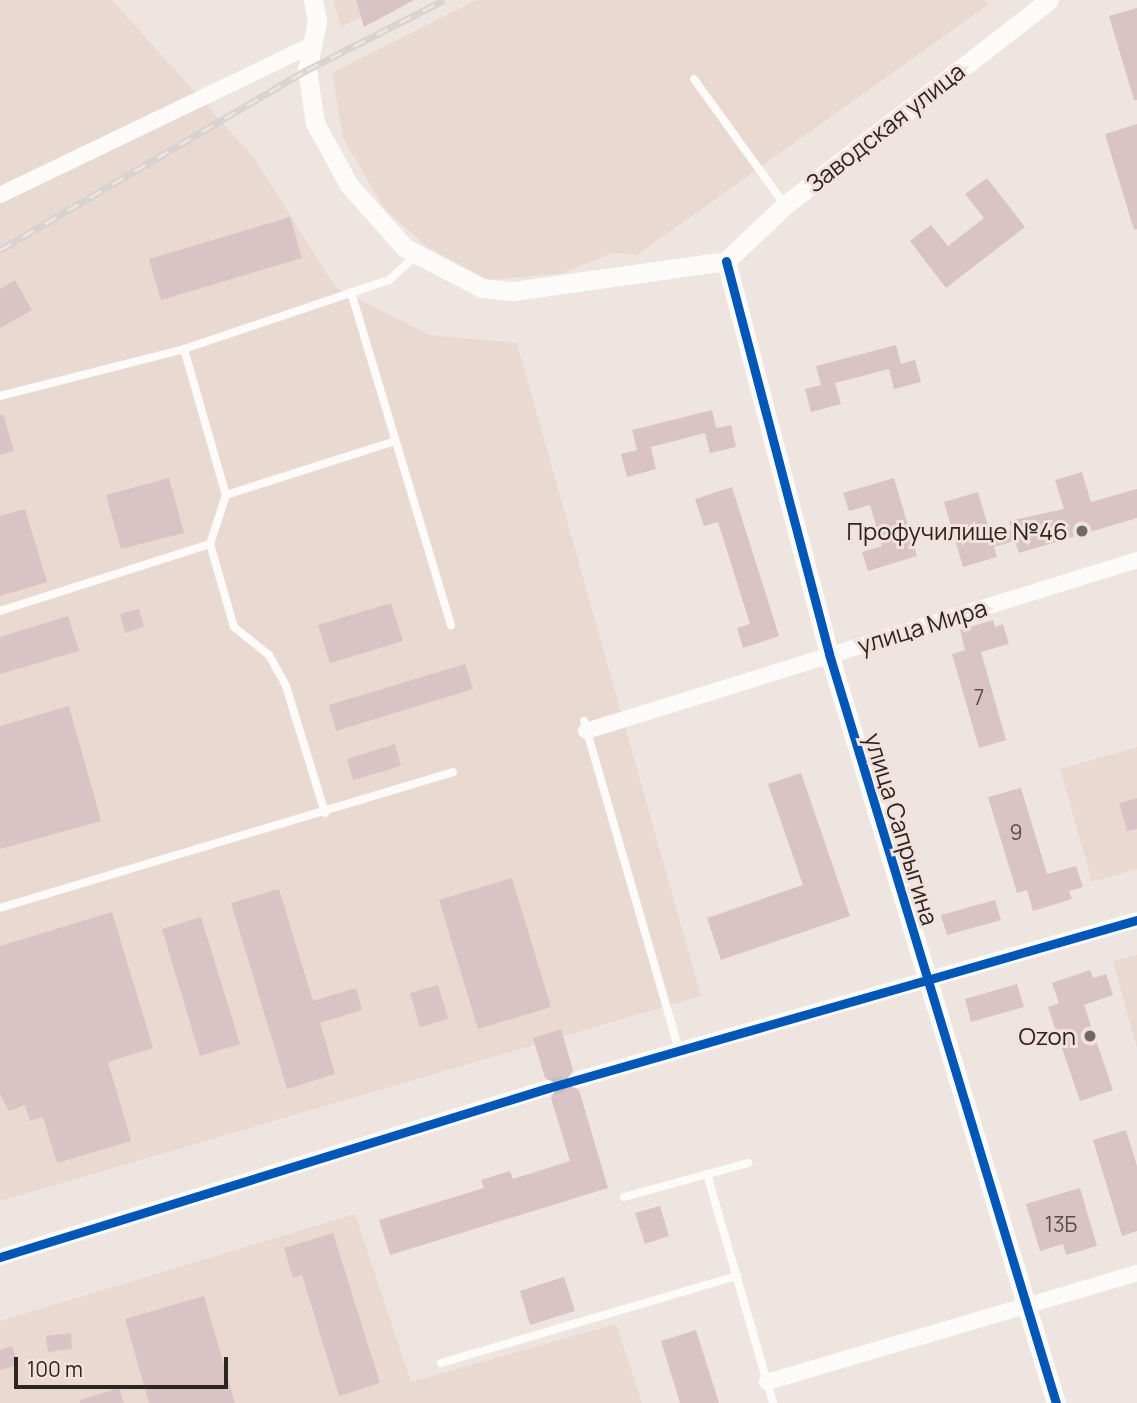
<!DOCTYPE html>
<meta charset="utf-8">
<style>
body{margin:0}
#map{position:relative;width:1137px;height:1403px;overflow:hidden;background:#eee5e1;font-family:Manrope,sans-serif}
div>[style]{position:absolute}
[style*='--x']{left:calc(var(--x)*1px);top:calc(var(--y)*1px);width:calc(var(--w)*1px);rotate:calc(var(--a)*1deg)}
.built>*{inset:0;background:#ead9d1}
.building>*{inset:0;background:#dac3c4}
.minor-tunnel>*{height:16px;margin-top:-8px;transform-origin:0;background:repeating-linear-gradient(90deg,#c7bfbb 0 16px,transparent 0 24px)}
.service>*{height:8px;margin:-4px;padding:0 4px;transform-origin:4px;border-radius:4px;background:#fcfbfa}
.minor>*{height:16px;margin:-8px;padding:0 8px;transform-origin:8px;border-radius:8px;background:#fcfbfa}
.tertiary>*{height:19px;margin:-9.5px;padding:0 9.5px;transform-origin:9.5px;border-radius:9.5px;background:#fcfbfa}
.rail>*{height:7px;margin-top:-3.5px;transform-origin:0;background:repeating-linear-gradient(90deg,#f3e2dc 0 13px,#d5d3d2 0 26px);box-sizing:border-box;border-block:2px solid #d5d3d2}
.cycleway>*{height:9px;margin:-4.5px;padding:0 4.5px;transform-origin:4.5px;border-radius:4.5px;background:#0057b8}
.dots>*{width:19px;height:19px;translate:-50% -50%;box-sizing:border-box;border:4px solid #f3e2dc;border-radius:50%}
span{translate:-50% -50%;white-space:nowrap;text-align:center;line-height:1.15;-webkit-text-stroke:6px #f3e2dc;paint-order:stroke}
.number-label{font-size:21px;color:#584d4b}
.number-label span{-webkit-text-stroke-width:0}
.street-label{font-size:24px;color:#2c2623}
.poi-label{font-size:24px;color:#2c2623}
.right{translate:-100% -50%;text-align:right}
.scale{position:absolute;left:14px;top:1357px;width:214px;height:32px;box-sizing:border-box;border:4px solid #2c2623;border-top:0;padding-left:9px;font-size:21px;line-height:24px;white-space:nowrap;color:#2c2623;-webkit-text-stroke:5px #f3e2dc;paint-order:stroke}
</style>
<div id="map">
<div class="built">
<i style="clip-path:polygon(0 0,112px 0,255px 159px,335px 287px,429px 335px,517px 343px,701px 996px,0 1201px)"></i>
<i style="clip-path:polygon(333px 0,393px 0,341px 27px)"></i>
<i style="clip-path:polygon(476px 0,985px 0,989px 4px,637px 255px,613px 253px,563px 273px,489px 280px,427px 247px,384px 208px,343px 138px,332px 73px)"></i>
<i style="clip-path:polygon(1137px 747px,1137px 869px,1092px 882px,1060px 769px)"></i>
<i style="clip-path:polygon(1137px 955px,1137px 1049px,1113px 961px)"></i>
<i style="clip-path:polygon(355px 1214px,411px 1382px,616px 1324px,642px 1403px,0 1403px,0 1321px)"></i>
</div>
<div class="building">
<i style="clip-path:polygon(356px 0,414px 0,364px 27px)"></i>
<i style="clip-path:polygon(1137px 8px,1137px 100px,1134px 100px,1109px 16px)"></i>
<i style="clip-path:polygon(1137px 124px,1137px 229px,1134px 230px,1105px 134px)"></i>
<i style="clip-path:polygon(987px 178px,1025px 227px,946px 288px,910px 241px,931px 225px,948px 246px,984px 218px,965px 194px)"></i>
<i style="clip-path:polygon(290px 217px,302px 258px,161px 300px,149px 259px)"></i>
<i style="clip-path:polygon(15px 280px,32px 310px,0 328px,0 289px)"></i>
<i style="clip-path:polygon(896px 345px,901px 364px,915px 360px,921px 382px,894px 389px,889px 369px,835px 383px,841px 404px,811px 412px,805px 389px,821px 385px,816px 366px)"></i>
<i style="clip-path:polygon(712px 410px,716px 428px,731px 425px,736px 447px,710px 453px,705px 433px,651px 447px,656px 469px,627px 477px,621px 454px,637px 450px,632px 430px)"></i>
<i style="clip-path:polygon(3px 414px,14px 451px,0 455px,0 415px)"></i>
<i style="clip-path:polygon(1082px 472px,1091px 502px,1137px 489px,1137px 518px,1019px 553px,1015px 541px,994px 547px,997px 557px,963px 567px,944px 502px,978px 492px,991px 536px,1012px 530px,1009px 521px,1064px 509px,1055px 480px)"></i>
<i style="clip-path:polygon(169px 478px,184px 533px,121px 549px,106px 495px)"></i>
<i style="clip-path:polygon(894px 478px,917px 556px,868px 571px,862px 552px,882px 546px,870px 505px,849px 511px,843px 493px)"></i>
<i style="clip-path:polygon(732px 487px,779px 636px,743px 648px,737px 628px,750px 624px,718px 522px,704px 526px,695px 499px)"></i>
<i style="clip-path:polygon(25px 509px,47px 582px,0 596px,0 516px)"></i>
<i style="clip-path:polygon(391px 603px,403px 641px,330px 663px,318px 625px)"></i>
<i style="clip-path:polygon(139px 609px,144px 627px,125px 633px,120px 614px)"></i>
<i style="clip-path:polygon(68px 616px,79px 651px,0 674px,0 637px)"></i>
<i style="clip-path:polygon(993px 620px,995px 627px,1003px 624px,1009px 644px,981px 652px,1006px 740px,979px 748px,952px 654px,965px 650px,960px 630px)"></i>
<i style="clip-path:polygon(465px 664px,473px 689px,336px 731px,329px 705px)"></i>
<i style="clip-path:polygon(69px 706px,101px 821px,0 849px,0 726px)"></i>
<i style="clip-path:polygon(395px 744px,401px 766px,353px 780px,347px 759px)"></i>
<i style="clip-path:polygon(801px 773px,850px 916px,721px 960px,707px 918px,803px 885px,768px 784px)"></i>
<i style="clip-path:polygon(1021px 788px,1047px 874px,1076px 866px,1083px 887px,1069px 891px,1072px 899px,1033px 911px,1027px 890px,1017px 893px,988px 797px)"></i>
<i style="clip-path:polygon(1137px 798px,1137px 829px,1127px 831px,1119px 803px)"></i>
<i style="clip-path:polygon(512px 878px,551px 1007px,478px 1029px,439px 900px)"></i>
<i style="clip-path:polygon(279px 889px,313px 1001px,356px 988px,362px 1010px,320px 1023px,335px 1074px,287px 1089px,231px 903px)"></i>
<i style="clip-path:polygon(995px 900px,1001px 920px,947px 935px,941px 915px)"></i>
<i style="clip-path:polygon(112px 912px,153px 1048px,108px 1062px,131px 1141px,57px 1163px,43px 1117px,30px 1121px,25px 1105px,9px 1111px,0 1094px,0 946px)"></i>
<i style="clip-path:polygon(201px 917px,240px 1044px,200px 1056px,162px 929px)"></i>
<i style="clip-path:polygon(1090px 970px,1093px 978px,1106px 974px,1113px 995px,1084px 1005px,1113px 1090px,1080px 1101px,1048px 1007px,1059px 1003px,1052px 983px)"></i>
<i style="clip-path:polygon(1017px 984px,1024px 1007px,971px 1022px,965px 999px)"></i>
<i style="clip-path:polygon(438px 985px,448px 1019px,420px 1027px,410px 993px)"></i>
<i style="clip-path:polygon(561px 1029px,573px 1070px,566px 1084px,579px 1090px,608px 1188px,390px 1255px,379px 1220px,484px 1188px,481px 1180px,510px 1171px,513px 1179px,570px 1161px,551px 1098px,558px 1086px,545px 1078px,533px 1038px)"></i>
<i style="clip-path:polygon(1126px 1130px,1137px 1166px,1137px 1231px,1122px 1236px,1093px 1140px)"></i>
<i style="clip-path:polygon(1080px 1188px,1097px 1246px,1066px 1255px,1063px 1244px,1040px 1251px,1026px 1204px)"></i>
<i style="clip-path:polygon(660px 1206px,669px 1236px,645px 1244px,635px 1213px)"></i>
<i style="clip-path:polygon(333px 1233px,380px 1383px,339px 1396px,302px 1275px,293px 1278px,284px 1248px)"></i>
<i style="clip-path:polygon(564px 1277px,575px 1311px,530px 1325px,520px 1291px)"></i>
<i style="clip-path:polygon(204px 1296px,235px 1403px,149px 1403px,125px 1319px)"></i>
<i style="clip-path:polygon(696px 1330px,719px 1403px,680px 1403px,661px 1341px)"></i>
<i style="clip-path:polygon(71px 1333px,72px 1349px,48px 1352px,46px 1336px)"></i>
<i style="clip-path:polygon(12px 1346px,18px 1365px,0 1370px,0 1350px)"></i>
<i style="clip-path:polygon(119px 1388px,124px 1403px,80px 1403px,80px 1400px)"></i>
</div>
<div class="minor-tunnel">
<i style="--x:548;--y:1088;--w:29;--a:-16"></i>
</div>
<div class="service">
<i style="--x:694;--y:79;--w:155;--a:54.2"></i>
<i style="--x:351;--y:292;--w:348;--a:73.3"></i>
<i style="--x:184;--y:349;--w:152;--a:74"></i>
<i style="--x:226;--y:495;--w:52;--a:108.1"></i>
<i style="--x:210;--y:544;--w:86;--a:73.9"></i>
<i style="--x:234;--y:627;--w:45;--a:38.7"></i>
<i style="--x:269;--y:655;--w:35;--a:61"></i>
<i style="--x:286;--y:686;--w:133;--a:72.9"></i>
<i style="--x:0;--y:396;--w:190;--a:-14.3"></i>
<i style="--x:184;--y:349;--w:216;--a:-18.6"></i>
<i style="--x:389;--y:280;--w:38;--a:-42"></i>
<i style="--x:226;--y:495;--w:177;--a:-17.7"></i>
<i style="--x:0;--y:611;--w:220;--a:-17.7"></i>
<i style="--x:584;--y:721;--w:342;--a:73.9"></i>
<i style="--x:0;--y:908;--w:473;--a:-16.7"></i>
<i style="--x:707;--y:1174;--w:238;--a:73.9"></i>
<i style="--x:624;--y:1197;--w:129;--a:-15.3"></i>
<i style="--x:441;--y:1363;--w:309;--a:-16.4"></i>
</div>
<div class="minor">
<i style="--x:0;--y:195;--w:344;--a:-25.7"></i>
<i style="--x:586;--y:731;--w:577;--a:-17.24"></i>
<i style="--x:576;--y:1080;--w:583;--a:-15.92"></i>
<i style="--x:0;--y:1257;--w:573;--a:-17.14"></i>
<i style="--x:767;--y:1382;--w:386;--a:-16.4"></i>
</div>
<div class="tertiary">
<i style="--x:313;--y:0;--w:21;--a:79"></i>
<i style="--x:317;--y:21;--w:50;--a:101.5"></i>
<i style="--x:307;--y:70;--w:54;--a:81.4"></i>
<i style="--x:315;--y:123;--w:71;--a:61.3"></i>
<i style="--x:349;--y:185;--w:84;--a:48.4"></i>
<i style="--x:405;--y:248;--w:87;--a:27.5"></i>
<i style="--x:482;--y:288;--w:31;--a:6"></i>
<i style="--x:513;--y:291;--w:215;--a:-8"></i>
<i style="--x:726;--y:261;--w:406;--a:75.3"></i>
<i style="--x:829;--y:654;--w:783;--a:73.14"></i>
<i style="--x:726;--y:261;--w:81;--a:-43.5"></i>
<i style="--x:785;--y:205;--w:334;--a:-37.8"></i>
</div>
<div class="rail">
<i style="--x:0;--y:250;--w:356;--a:-30.4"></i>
<i style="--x:307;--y:70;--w:154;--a:-27.1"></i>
</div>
<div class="cycleway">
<i style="--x:726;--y:261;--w:406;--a:75.3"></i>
<i style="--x:829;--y:654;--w:783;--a:73.14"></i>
<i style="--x:0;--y:1257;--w:573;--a:-17.14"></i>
<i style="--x:548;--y:1088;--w:612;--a:-15.92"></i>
</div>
<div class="dots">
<i style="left:1082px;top:531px;background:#706966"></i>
<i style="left:1090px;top:1036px;background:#706966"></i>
</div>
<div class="number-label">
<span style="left:979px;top:697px">7</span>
<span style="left:1016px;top:832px">9</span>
<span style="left:1061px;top:1224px">13Б</span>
</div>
<div class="street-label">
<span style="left:885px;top:127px;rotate:-38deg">Заводская улица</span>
<span style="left:922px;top:626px;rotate:-17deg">улица Мира</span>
<span style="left:902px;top:829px;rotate:73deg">улица Сапрыгина</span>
</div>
<div class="poi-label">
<span class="right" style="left:1068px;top:531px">Профучилище №46</span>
<span class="right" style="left:1076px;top:1036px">Ozon</span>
</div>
<div class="scale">100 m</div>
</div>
